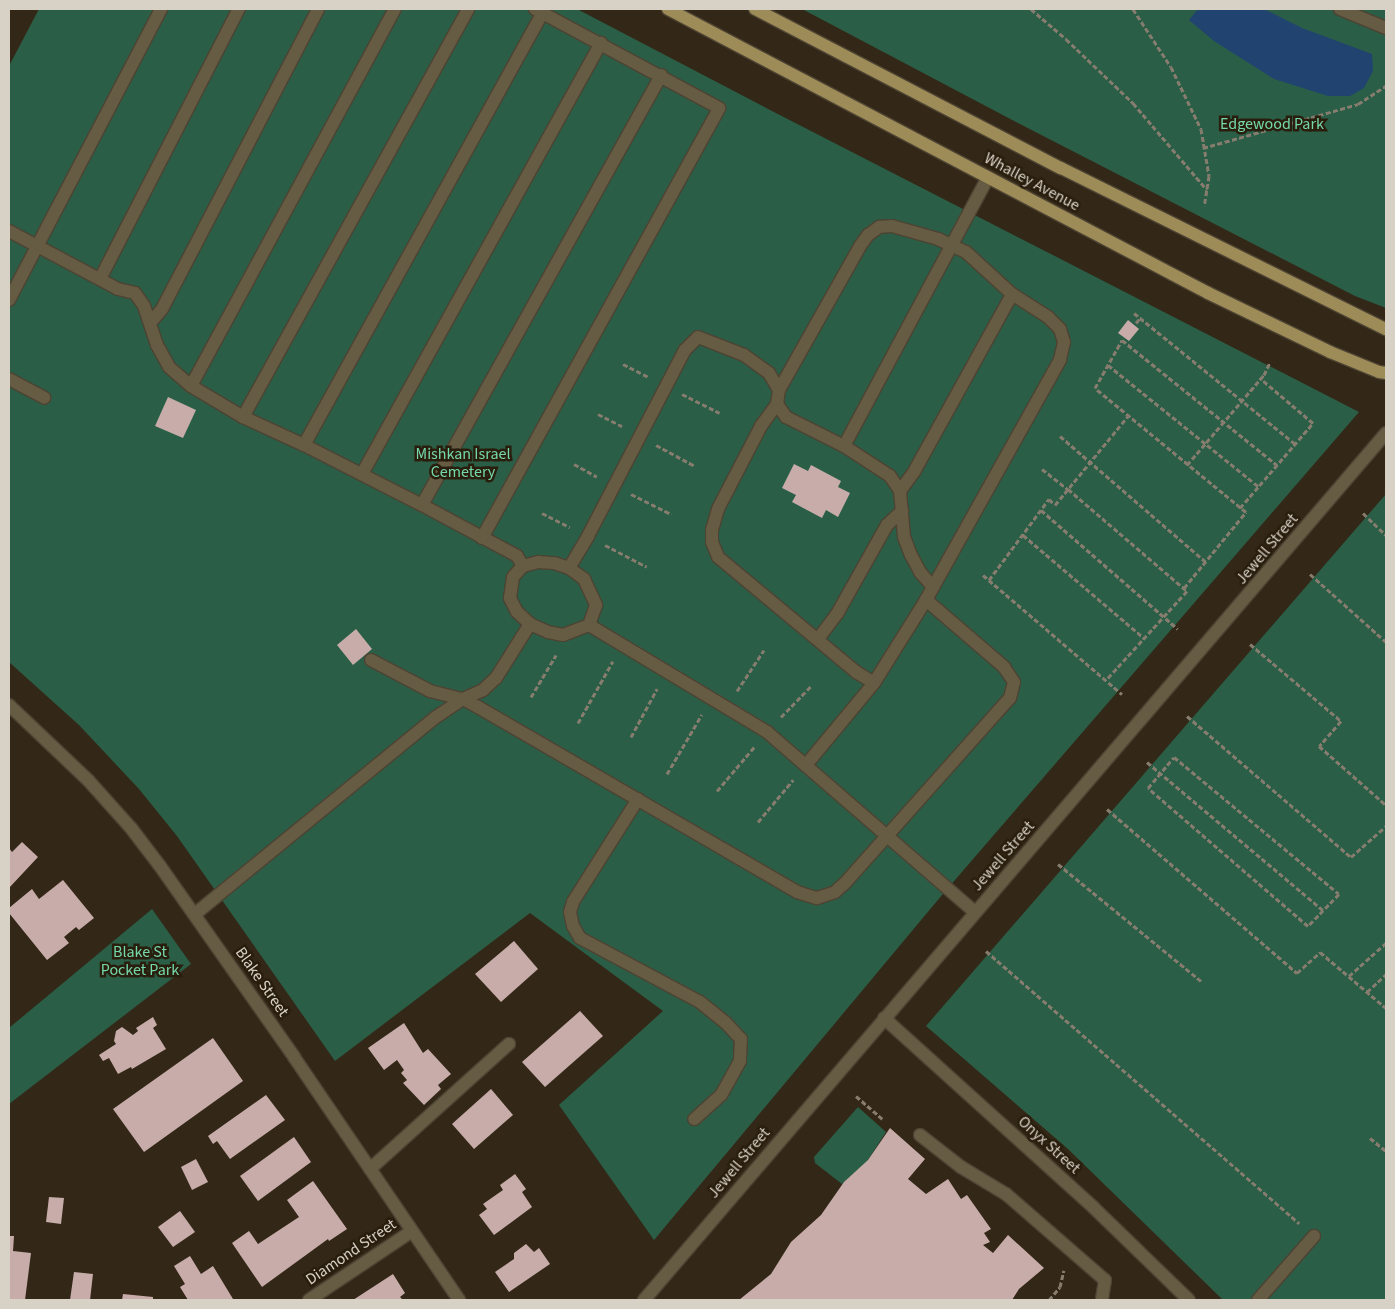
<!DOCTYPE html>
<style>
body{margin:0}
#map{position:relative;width:1395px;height:1309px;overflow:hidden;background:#332817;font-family:"Source Sans 3",sans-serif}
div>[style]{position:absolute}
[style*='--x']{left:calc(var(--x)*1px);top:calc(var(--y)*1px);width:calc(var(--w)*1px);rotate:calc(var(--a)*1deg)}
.green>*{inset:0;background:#2b5e47}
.water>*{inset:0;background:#214370}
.building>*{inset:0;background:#c8acaa}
.path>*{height:3px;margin-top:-1.5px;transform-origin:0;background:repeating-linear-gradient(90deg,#867d6f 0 5px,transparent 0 7.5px)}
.roads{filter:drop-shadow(1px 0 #4d4333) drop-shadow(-1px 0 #4d4333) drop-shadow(0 1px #4d4333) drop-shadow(0 -1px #4d4333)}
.minor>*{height:12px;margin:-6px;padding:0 6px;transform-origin:6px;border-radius:6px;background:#655c43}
.major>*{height:12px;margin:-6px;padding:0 6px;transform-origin:6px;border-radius:6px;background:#9e8c58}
span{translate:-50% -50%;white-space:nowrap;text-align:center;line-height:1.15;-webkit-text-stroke:5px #291e0d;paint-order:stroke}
.park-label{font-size:16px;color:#74d8aa}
.street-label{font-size:16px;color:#d8d1c6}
.frame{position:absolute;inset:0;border:10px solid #d8d1c6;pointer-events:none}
</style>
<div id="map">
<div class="green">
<i style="clip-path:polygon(39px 9px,577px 9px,770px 110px,1359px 412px,942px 895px,654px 1240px,559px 1105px,663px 1011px,530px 913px,335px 1061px,177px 836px,139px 789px,79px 725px,9px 662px,9px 66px)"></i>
<i style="clip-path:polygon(802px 9px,1386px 9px,1386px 308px,1355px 296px,1016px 122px)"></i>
<i style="clip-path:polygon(1386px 494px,1386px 1300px,1223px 1300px,1068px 1149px,926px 1026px)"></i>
<i style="clip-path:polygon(152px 909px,191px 964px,9px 1104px,9px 1028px)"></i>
<i style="clip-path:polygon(858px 1107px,886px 1132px,866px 1163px,842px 1184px,815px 1163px,814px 1157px)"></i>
</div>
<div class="water">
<i style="clip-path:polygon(1198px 9px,1264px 9px,1302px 28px,1372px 54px,1373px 71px,1364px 88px,1350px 96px,1328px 96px,1274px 79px,1214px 41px,1189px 20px)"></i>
</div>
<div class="building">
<i style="clip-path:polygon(1128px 320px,1139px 329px,1129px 341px,1118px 333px)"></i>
<i style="clip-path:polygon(168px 397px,196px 410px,183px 438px,155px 426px)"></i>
<i style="clip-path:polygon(794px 464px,808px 471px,811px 465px,841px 481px,838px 487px,850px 493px,838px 517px,826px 510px,822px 518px,792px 502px,796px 495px,782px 488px)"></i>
<i style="clip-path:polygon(356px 629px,372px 649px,353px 665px,337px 645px)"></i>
<i style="clip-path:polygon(22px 842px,38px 857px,9px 888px,9px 848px,12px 852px)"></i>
<i style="clip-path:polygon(63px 880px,94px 918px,79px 930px,76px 927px,64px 937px,69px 943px,47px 960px,9px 913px,9px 908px,32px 889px,39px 899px)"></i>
<i style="clip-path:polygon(514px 941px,538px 969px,501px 1002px,475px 974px)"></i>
<i style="clip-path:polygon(580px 1011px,603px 1036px,545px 1087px,522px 1062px)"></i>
<i style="clip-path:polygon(153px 1017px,157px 1025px,153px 1028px,166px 1049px,132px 1069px,131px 1067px,118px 1074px,109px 1058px,103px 1061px,99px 1055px,116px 1044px,114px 1041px,116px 1031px,122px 1027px,133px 1035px,138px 1031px,136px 1028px)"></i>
<i style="clip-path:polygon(404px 1023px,423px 1053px,428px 1049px,451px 1074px,438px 1085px,441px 1089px,424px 1105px,403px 1083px,407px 1080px,401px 1073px,404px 1070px,397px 1060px,384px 1070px,368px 1048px)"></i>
<i style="clip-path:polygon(213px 1038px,243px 1081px,144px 1152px,113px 1109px)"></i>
<i style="clip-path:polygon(491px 1089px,513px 1115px,474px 1149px,452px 1124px)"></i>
<i style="clip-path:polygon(266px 1095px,285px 1120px,230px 1159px,217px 1141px,213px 1144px,208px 1136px)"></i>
<i style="clip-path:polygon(890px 1128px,925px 1159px,908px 1179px,926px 1194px,948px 1179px,961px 1199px,967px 1195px,991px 1229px,984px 1233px,990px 1242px,983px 1245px,993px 1253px,1008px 1235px,1044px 1268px,1019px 1289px,1012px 1300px,739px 1300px,771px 1274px,791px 1242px,821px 1215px,844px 1182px,868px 1160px)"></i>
<i style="clip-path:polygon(294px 1137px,311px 1162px,258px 1201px,240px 1176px)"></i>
<i style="clip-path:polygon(196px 1159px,208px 1182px,192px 1190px,181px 1167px)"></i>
<i style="clip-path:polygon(515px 1174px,526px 1189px,522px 1192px,532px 1207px,494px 1235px,479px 1215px,487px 1209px,483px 1204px,503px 1190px,500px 1185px)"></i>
<i style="clip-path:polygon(313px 1181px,347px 1229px,329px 1241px,328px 1239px,262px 1287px,232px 1243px,249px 1231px,258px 1244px,299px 1217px,287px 1200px)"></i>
<i style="clip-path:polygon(49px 1197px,64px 1198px,61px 1224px,46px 1222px)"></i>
<i style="clip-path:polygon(180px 1211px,195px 1232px,173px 1247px,158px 1227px)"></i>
<i style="clip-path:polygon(9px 1236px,14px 1236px,13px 1251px,31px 1253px,25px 1300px,9px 1300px)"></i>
<i style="clip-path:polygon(526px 1244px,534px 1252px,539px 1248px,550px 1264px,509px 1292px,495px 1272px,514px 1259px,514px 1253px)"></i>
<i style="clip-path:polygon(190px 1256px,201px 1274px,213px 1266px,233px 1299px,188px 1300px,180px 1287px,185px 1284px,174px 1266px)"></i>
<i style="clip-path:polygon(74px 1272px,93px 1274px,90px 1300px,70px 1300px)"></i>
<i style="clip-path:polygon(393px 1274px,405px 1293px,400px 1297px,403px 1300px,353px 1300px)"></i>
<i style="clip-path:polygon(123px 1294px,153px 1297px,153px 1300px,122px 1300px)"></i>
</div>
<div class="path">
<i style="--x:1031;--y:9;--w:46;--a:40.6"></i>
<i style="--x:1066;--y:39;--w:93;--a:43.7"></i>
<i style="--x:1133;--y:103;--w:114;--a:49.6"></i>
<i style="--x:1133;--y:9;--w:69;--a:56.8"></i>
<i style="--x:1171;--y:67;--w:69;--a:64.2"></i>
<i style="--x:1201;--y:129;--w:48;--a:80.3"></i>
<i style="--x:1209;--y:176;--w:30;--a:99"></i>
<i style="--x:1203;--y:148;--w:161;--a:-15.8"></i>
<i style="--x:1358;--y:104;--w:33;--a:-33"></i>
<i style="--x:1134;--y:313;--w:208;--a:39.1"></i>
<i style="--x:1136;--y:323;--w:6;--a:-51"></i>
<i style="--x:623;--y:364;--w:30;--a:27"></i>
<i style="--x:1108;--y:365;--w:194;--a:38.9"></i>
<i style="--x:682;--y:394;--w:42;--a:26.6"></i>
<i style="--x:598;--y:414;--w:27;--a:27"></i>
<i style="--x:1060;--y:436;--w:193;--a:40.8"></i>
<i style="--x:656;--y:445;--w:44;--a:28.3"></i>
<i style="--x:574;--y:464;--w:26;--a:29"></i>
<i style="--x:1187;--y:465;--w:118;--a:-49.5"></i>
<i style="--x:1264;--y:375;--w:14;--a:-65"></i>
<i style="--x:1042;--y:469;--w:33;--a:38"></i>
<i style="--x:1068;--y:489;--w:157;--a:40.6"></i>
<i style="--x:1187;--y:591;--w:120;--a:132.3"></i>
<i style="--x:631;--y:494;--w:45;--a:26.6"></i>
<i style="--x:1240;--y:508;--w:112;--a:-49.3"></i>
<i style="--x:1313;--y:423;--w:70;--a:-139.7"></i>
<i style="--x:1041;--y:510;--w:181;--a:41"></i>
<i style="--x:542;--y:513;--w:31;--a:27"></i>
<i style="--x:1363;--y:513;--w:32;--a:44"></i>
<i style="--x:1023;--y:535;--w:159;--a:40.4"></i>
<i style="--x:605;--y:545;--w:47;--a:27.6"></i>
<i style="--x:1310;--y:574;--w:102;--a:41.8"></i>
<i style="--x:983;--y:575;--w:183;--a:40.6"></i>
<i style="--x:989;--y:580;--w:101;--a:-53.5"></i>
<i style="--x:1049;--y:499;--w:8;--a:45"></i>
<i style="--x:1055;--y:505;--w:115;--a:-50.6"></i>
<i style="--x:1184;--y:588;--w:98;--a:-50.8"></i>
<i style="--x:1246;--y:512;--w:195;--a:-140.6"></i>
<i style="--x:1095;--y:388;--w:55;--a:-60.6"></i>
<i style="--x:1122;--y:340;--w:199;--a:38.9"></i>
<i style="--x:1250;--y:644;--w:119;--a:40.2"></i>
<i style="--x:1341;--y:721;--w:33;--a:131"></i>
<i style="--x:1319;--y:746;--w:89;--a:41.4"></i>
<i style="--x:737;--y:691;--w:49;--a:-56.6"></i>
<i style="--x:531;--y:697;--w:49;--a:-59.2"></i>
<i style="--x:1187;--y:716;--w:216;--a:40.7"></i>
<i style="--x:1351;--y:857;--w:47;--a:-41.5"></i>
<i style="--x:781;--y:717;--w:45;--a:-45.9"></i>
<i style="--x:578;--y:723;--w:71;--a:-60.6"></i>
<i style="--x:631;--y:737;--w:55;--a:-61.6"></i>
<i style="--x:1174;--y:757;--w:214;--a:39.7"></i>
<i style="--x:1339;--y:894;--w:45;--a:134.1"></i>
<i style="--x:1308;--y:926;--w:211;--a:-139.2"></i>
<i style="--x:1148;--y:788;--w:40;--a:-50"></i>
<i style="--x:1147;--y:762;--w:230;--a:40.1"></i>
<i style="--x:667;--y:774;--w:69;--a:-59.7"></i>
<i style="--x:717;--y:791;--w:59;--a:-49.8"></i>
<i style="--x:1107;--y:809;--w:251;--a:40.8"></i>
<i style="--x:1297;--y:973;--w:31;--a:-42"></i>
<i style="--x:1320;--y:952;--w:87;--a:40.3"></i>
<i style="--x:758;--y:822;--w:55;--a:-50.2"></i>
<i style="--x:1058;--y:864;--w:185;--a:39.3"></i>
<i style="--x:986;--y:951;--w:415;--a:41"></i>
<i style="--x:1349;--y:976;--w:50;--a:-41.7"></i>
<i style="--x:1367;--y:992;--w:26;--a:-43"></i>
<i style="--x:856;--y:1096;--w:35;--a:41"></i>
<i style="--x:1370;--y:1138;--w:21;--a:39"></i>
<i style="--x:1049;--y:1300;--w:17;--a:-50"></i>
<i style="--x:1060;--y:1287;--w:17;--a:-77"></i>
</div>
<div class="roads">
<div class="minor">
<i style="--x:1340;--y:9;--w:50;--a:22.4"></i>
<i style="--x:9;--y:231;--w:123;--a:28"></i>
<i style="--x:118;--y:289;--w:17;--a:13"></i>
<i style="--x:135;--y:293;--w:16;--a:55"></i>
<i style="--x:144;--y:306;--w:41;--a:71.6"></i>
<i style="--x:157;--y:345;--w:25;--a:61"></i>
<i style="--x:169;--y:367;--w:29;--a:41"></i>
<i style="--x:191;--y:386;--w:61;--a:30.8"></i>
<i style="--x:243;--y:417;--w:67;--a:24.7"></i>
<i style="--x:304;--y:445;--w:132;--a:27"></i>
<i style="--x:422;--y:505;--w:108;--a:28.2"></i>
<i style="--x:517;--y:556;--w:12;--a:59"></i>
<i style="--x:100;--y:279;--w:304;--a:-62.8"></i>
<i style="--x:9;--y:300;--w:328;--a:-62.4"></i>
<i style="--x:150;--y:323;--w:18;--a:-49"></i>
<i style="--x:162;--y:309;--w:338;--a:-62.5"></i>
<i style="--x:9;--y:379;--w:40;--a:28"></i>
<i style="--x:191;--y:386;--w:429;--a:-61.6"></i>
<i style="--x:779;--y:390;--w:165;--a:-60.6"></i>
<i style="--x:860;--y:246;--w:14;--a:-54"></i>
<i style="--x:868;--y:235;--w:14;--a:-36"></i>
<i style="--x:879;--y:227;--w:13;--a:-4"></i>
<i style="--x:892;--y:226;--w:48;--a:15.8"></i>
<i style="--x:938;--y:239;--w:31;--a:25"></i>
<i style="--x:966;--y:252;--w:62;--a:42.4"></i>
<i style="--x:1012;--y:294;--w:43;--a:32.6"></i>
<i style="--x:1048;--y:317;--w:17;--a:45"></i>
<i style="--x:1060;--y:329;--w:14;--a:73"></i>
<i style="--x:1064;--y:342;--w:18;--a:103"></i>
<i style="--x:1060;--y:360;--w:275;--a:119.2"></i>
<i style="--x:926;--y:600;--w:98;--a:122.1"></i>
<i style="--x:874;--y:683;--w:107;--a:129.7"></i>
<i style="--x:777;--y:404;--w:27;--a:126"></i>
<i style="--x:761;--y:426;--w:93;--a:117.4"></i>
<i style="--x:718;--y:509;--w:22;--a:106"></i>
<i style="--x:712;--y:530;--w:12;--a:90"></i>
<i style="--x:712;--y:542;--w:16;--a:68"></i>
<i style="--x:718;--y:557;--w:180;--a:39.8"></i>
<i style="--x:856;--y:672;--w:21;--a:31"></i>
<i style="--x:243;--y:417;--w:466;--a:-61.1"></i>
<i style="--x:304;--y:445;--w:493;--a:-61.1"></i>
<i style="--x:844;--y:446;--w:305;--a:-61.8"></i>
<i style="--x:362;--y:474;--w:493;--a:-61"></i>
<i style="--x:900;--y:491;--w:26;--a:-54"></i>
<i style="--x:915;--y:470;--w:201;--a:-61.1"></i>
<i style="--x:422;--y:505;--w:492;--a:-60.9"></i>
<i style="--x:482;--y:538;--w:491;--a:-61.1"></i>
<i style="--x:719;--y:108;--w:209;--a:-151.7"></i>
<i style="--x:538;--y:562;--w:16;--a:4"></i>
<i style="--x:554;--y:563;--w:16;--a:18"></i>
<i style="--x:569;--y:568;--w:19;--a:36"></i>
<i style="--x:584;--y:579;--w:29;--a:65"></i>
<i style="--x:596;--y:605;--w:21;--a:109"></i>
<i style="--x:589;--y:625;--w:28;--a:159"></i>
<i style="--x:563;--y:635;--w:15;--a:-169"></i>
<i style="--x:548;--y:632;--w:20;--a:-156"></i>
<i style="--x:530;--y:624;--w:18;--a:-137"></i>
<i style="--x:517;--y:612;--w:16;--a:-117"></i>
<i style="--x:510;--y:598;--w:21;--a:-82"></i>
<i style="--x:513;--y:577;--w:15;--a:-48"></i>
<i style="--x:523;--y:566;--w:16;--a:-15"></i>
<i style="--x:569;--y:568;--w:37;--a:-59"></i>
<i style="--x:588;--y:536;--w:210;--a:-62.5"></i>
<i style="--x:685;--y:350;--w:18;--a:-45"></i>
<i style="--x:698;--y:337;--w:49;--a:21.4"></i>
<i style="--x:744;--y:355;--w:31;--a:36"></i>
<i style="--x:769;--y:373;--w:20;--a:60"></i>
<i style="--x:779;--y:390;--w:14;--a:98"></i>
<i style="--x:777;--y:404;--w:16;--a:55"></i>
<i style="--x:786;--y:417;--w:65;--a:26.6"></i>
<i style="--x:844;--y:446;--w:55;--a:33.1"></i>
<i style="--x:890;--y:476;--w:18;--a:56"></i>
<i style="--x:900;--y:491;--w:46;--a:85"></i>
<i style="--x:904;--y:537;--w:19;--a:69"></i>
<i style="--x:911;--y:555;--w:19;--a:62"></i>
<i style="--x:920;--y:572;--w:20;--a:49"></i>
<i style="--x:589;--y:625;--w:208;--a:31"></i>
<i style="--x:767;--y:732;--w:275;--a:40.9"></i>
<i style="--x:818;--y:639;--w:31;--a:-53"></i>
<i style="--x:837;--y:614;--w:102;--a:-60.7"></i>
<i style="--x:887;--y:525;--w:21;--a:-43"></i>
<i style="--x:371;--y:660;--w:67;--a:27.7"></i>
<i style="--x:430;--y:691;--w:34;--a:14"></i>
<i style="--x:463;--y:699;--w:17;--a:28"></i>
<i style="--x:478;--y:707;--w:369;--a:30.1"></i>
<i style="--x:797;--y:892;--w:21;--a:17"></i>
<i style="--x:817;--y:898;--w:19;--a:-18"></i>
<i style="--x:835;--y:892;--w:13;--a:-42"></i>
<i style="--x:845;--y:883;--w:248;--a:-48.3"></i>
<i style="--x:1010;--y:698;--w:16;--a:-76"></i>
<i style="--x:1014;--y:682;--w:18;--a:-124"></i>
<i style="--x:1004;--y:667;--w:103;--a:-139.3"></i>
<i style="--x:9;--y:705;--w:109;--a:43.5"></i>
<i style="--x:88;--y:780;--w:64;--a:48.1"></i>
<i style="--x:131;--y:828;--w:48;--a:52.7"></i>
<i style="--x:160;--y:866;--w:233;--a:54.9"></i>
<i style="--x:294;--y:1057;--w:294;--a:55.8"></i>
<i style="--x:638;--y:799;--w:122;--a:122.3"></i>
<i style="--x:573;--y:902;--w:10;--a:107"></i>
<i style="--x:570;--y:912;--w:14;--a:78"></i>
<i style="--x:573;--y:926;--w:14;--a:60"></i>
<i style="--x:580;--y:938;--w:136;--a:28.1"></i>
<i style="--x:700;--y:1002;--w:33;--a:39"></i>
<i style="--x:726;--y:1023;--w:22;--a:47"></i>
<i style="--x:741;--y:1039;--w:22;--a:93"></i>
<i style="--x:740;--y:1061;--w:39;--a:119"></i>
<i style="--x:721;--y:1095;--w:36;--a:138"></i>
<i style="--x:195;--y:914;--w:311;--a:-39.3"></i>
<i style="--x:436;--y:717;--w:32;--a:-34"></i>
<i style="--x:463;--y:699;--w:22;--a:-24"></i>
<i style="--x:483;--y:690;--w:18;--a:-43"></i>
<i style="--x:496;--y:678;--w:64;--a:-57.8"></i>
<i style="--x:884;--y:1018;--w:283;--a:42.1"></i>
<i style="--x:1094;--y:1208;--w:132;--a:44.1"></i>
<i style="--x:920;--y:1135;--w:52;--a:38"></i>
<i style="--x:961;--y:1167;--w:52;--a:31"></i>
<i style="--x:1006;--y:1194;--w:131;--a:41"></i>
<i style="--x:1105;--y:1280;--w:20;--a:99"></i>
<i style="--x:370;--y:1169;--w:187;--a:-42"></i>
<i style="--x:309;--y:1300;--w:124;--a:-33.8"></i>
<i style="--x:644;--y:1300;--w:1141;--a:-49.44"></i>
<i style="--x:1258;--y:1300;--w:85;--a:-48.8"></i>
</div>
<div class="major">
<i style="--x:668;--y:9;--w:610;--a:27.74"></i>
<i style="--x:1208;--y:293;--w:136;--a:25.8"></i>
<i style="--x:1330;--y:352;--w:53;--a:22.2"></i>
<i style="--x:1379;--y:372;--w:7;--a:8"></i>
<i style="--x:755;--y:9;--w:345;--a:27.5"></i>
<i style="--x:1061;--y:168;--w:363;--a:26.4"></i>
</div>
</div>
<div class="park-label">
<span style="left:1272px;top:124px">Edgewood Park</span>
<span style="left:463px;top:463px">Mishkan Israel<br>Cemetery</span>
<span style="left:140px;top:961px">Blake St<br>Pocket Park</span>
</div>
<div class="street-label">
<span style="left:1032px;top:182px;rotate:28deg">Whalley Avenue</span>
<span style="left:1267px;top:549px;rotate:-50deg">Jewell Street</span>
<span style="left:1003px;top:856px;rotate:-49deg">Jewell Street</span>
<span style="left:262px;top:982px;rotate:55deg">Blake Street</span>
<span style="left:1049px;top:1145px;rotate:42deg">Onyx Street</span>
<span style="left:739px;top:1163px;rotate:-50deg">Jewell Street</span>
<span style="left:351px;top:1252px;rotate:-34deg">Diamond Street</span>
</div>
<div class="frame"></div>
</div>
